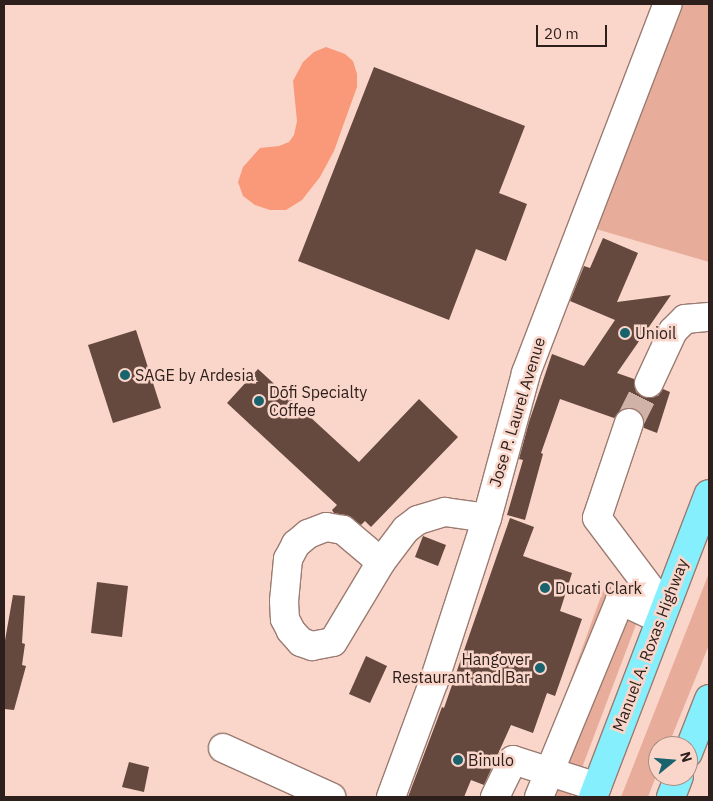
<!DOCTYPE html>
<meta charset="utf-8">
<style>
body{margin:0}
#map{position:relative;width:713px;height:801px;overflow:hidden;background:#fad6ca;font-family:"IBM Plex Sans",sans-serif}
div>[style]{position:absolute}
[style*='--x']{left:calc(var(--x)*1px);top:calc(var(--y)*1px);width:calc(var(--w)*1px);rotate:calc(var(--a)*1deg)}
.green>*{inset:0;background:#e8ad9a}
.water>*{inset:0;background:#f9997a}
.building>*{inset:0;background:#65483e}
.minor-tunnel>*{height:28px;margin-top:-14px;transform-origin:0;background:repeating-linear-gradient(90deg,#d1b2a7 0 28px,transparent 0 42px)}
.roads{filter:drop-shadow(1px 0 #9b7b71) drop-shadow(-1px 0 #9b7b71) drop-shadow(0 1px #9b7b71) drop-shadow(0 -1px #9b7b71)}
.minor>*{height:28px;margin:-14px;padding:0 14px;transform-origin:14px;border-radius:14px;background:#fff}
.major>*{height:28px;margin:-14px;padding:0 14px;transform-origin:14px;border-radius:14px;background:#86effd}
.dots>*{width:14px;height:14px;translate:-50% -50%;box-sizing:border-box;border:2px solid #fad6ca;border-radius:50%}
span{translate:-50% -50%;white-space:nowrap;text-align:center;line-height:1.15;-webkit-text-stroke:5px #fad6ca;paint-order:stroke}
.poi-label{font-size:16px;color:#2d201c}
.left{translate:0 -50%;text-align:left}
.right{translate:-100% -50%;text-align:right}
.street-label{font-size:16px;color:#2d201c}
.frame{position:absolute;inset:0;border:5px solid #2d201c;pointer-events:none}
.north{position:absolute;left:648px;top:736px;width:50px;height:50px;box-sizing:border-box;background:#fad6ca;border:1px solid #a88d84;border-radius:50%;rotate:73deg;font-size:14px;font-weight:700;line-height:20px;text-align:center;color:#2d201c}
.north::after{content:'';display:block;margin:auto;width:18px;height:22px;background:#18636e;clip-path:polygon(50% 0,100% 100%,50% 72%,0 100%)}
.scale{position:absolute;left:536px;top:25px;width:71px;height:22px;box-sizing:border-box;border:2px solid #2d201c;border-top:0;padding-left:6px;font-size:15px;line-height:18px;white-space:nowrap;color:#2d201c;-webkit-text-stroke:4px #fad6ca;paint-order:stroke}
</style>
<div id="map">
<div class="green">
<i style="clip-path:polygon(684px 4px,709px 4px,709px 262px,596px 229px)"></i>
<i style="clip-path:polygon(709px 573px,709px 645px,668px 746px,658px 746px,658px 771px,648px 797px,621px 797px)"></i>
<i style="clip-path:polygon(614px 580px,626px 596px,637px 622px,571px 797px,528px 797px,604px 588px)"></i>
</div>
<div class="water">
<i style="clip-path:polygon(326px 47px,345px 54px,353px 61px,357px 74px,357px 87px,334px 151px,320px 177px,302px 200px,286px 210px,270px 210px,255px 205px,243px 196px,238px 182px,243px 167px,260px 148px,279px 146px,289px 142px,294px 135px,297px 121px,293px 81px,303px 62px,314px 52px)"></i>
</div>
<div class="building">
<i style="clip-path:polygon(374px 67px,525px 126px,499px 193px,527px 204px,506px 261px,476px 249px,449px 320px,298px 261px)"></i>
<i style="clip-path:polygon(603px 238px,638px 253px,617px 302px,671px 295px,617px 373px,634px 379px,636px 392px,643px 397px,658px 396px,663px 389px,670px 392px,657px 433px,644px 428px,644px 419px,634px 408px,625px 408px,614px 418px,560px 399px,541px 453px,543px 454px,525px 520px,507px 515px,523px 460px,519px 459px,529px 422px,552px 354px,584px 366px,615px 320px,570px 301px,584px 266px,590px 268px)"></i>
<i style="clip-path:polygon(136px 330px,161px 408px,113px 423px,88px 345px)"></i>
<i style="clip-path:polygon(258px 369px,359px 462px,419px 399px,458px 437px,371px 527px,365px 521px,361px 525px,346px 515px,334px 513px,332px 510px,337px 505px,227px 403px)"></i>
<i style="clip-path:polygon(510px 518px,534px 527px,523px 556px,572px 573px,560px 611px,582px 619px,555px 696px,547px 693px,533px 733px,511px 725px,484px 785px,471px 780px,464px 797px,408px 797px,442px 707px,444px 708px)"></i>
<i style="clip-path:polygon(423px 536px,446px 545px,438px 566px,415px 557px)"></i>
<i style="clip-path:polygon(97px 582px,128px 586px,122px 637px,91px 633px)"></i>
<i style="clip-path:polygon(13px 595px,25px 596px,22px 643px,25px 644px,22px 665px,26px 666px,14px 710px,4px 709px,4px 646px)"></i>
<i style="clip-path:polygon(366px 656px,387px 666px,370px 703px,349px 694px)"></i>
<i style="clip-path:polygon(129px 762px,149px 767px,144px 792px,122px 787px)"></i>
</div>
<div class="minor-tunnel">
<i style="--x:629;--y:423;--w:45;--a:-63.4"></i>
</div>
<div class="roads">
<div class="minor">
<i style="--x:649;--y:383;--w:57;--a:-65.2"></i>
<i style="--x:673;--y:331;--w:17;--a:-45"></i>
<i style="--x:685;--y:319;--w:24;--a:-5"></i>
<i style="--x:629;--y:423;--w:100;--a:108.6"></i>
<i style="--x:597;--y:518;--w:111;--a:53"></i>
<i style="--x:381;--y:562;--w:50;--a:-139.9"></i>
<i style="--x:343;--y:530;--w:17;--a:-170"></i>
<i style="--x:326;--y:527;--w:19;--a:159"></i>
<i style="--x:308;--y:534;--w:16;--a:140"></i>
<i style="--x:296;--y:544;--w:17;--a:118"></i>
<i style="--x:288;--y:559;--w:42;--a:95.4"></i>
<i style="--x:284;--y:601;--w:18;--a:87"></i>
<i style="--x:285;--y:619;--w:13;--a:63"></i>
<i style="--x:291;--y:631;--w:15;--a:48"></i>
<i style="--x:301;--y:642;--w:12;--a:20"></i>
<i style="--x:312;--y:646;--w:21;--a:-11"></i>
<i style="--x:333;--y:642;--w:93;--a:-59"></i>
<i style="--x:381;--y:562;--w:41;--a:-52.9"></i>
<i style="--x:406;--y:529;--w:15;--a:-37"></i>
<i style="--x:418;--y:520;--w:28;--a:-17"></i>
<i style="--x:445;--y:512;--w:42;--a:8.1"></i>
<i style="--x:223;--y:748;--w:119;--a:24.4"></i>
<i style="--x:391;--y:797;--w:124;--a:-69.7"></i>
<i style="--x:434;--y:681;--w:171;--a:-72"></i>
<i style="--x:487;--y:518;--w:150;--a:-74.9"></i>
<i style="--x:526;--y:373;--w:395;--a:-69"></i>
<i style="--x:495;--y:797;--w:41;--a:-64.1"></i>
<i style="--x:513;--y:760;--w:88;--a:17.8"></i>
<i style="--x:539;--y:797;--w:213;--a:-67.6"></i>
<i style="--x:620;--y:600;--w:44;--a:25.4"></i>
</div>
<div class="major">
<i style="--x:688;--y:753;--w:58;--a:-68.7"></i>
<i style="--x:593;--y:797;--w:324;--a:-69.1"></i>
<i style="--x:671;--y:797;--w:22;--a:-69"></i>
</div>
</div>
<div class="dots">
<i style="left:625px;top:333px;background:#18636e"></i>
<i style="left:125px;top:375px;background:#18636e"></i>
<i style="left:259px;top:401px;background:#18636e"></i>
<i style="left:545px;top:588px;background:#18636e"></i>
<i style="left:540px;top:668px;background:#18636e"></i>
<i style="left:458px;top:760px;background:#18636e"></i>
</div>
<div class="poi-label">
<span class="left" style="left:635px;top:333px">Unioil</span>
<span class="left" style="left:135px;top:375px">SAGE by Ardesia</span>
<span class="left" style="left:269px;top:401px">Dōfi Specialty<br>Coffee</span>
<span class="left" style="left:555px;top:588px">Ducati Clark</span>
<span class="right" style="left:530px;top:668px">Hangover<br>Restaurant and Bar</span>
<span class="left" style="left:468px;top:760px">Binulo</span>
</div>
<div class="street-label">
<span style="left:517px;top:412px;rotate:-73deg">Jose P. Laurel Avenue</span>
<span style="left:650px;top:645px;rotate:-69deg">Manuel A. Roxas Highway</span>
</div>
<div class="frame"></div>
<div class="north">N</div>
<div class="scale">20 m</div>
</div>
